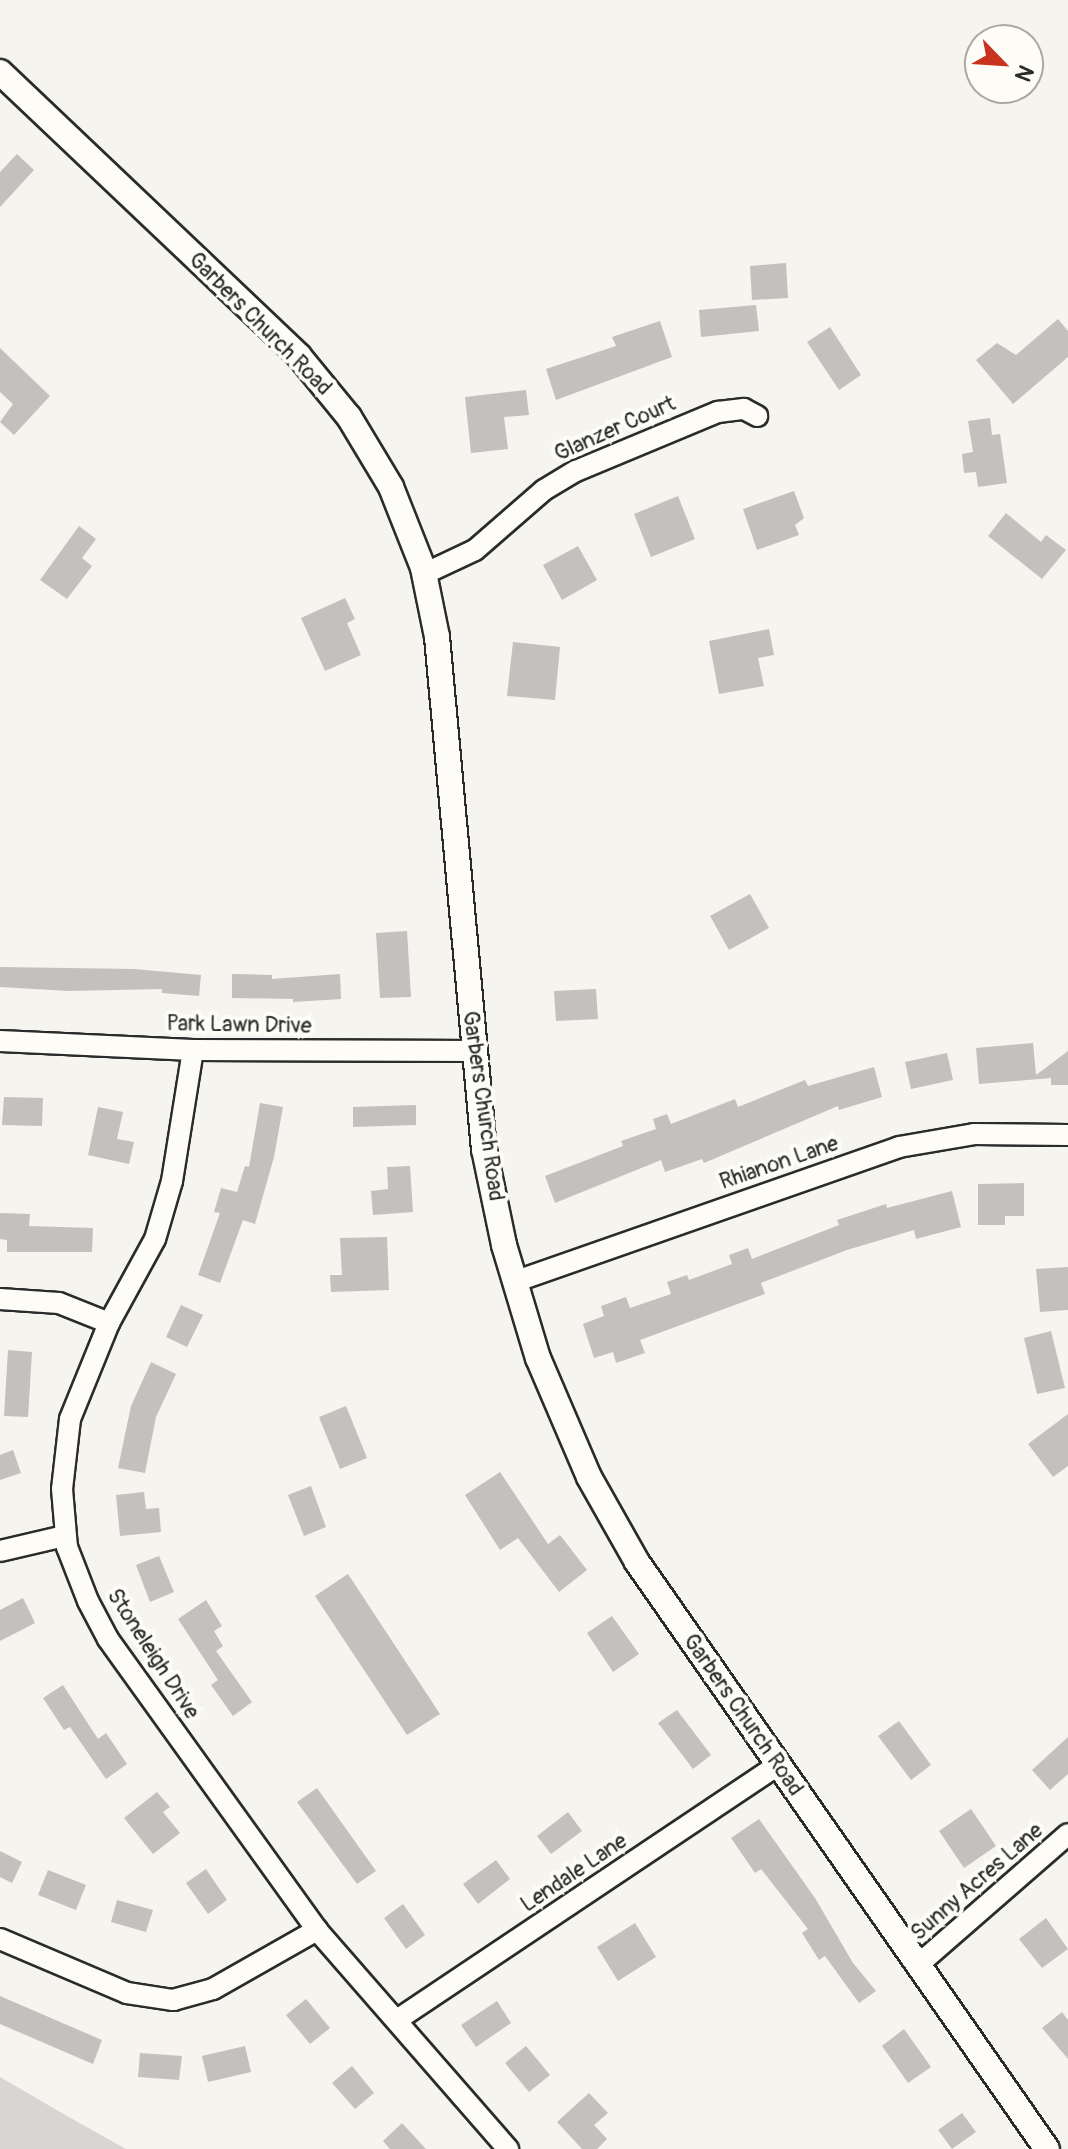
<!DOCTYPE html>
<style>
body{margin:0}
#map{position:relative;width:1068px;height:2149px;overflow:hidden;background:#f5f4ef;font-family:Pangolin,sans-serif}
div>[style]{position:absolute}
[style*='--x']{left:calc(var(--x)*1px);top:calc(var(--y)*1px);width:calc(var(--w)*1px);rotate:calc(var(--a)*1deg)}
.green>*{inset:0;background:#d7d6d2}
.building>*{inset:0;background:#c2c1be}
.roads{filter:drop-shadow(2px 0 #2b2b2b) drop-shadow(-2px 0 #2b2b2b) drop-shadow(0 2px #2b2b2b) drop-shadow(0 -2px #2b2b2b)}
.minor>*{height:20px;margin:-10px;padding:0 10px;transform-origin:10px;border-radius:10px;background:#fdfcf7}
.tertiary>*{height:24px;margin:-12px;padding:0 12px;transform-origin:12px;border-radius:12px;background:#fdfcf7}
span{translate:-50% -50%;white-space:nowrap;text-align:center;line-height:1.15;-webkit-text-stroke:8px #fdfcf7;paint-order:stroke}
.street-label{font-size:22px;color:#2b2b2b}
.north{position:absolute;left:964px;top:24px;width:80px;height:80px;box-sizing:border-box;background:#fdfcf7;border:2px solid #a9a8a5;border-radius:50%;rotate:115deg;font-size:22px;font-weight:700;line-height:32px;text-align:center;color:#2b2b2b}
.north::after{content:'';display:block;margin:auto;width:28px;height:36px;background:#c8321e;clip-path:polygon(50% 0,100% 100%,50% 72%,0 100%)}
</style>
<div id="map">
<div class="green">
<i style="clip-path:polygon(0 2077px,67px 2116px,126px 2149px,0 2149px)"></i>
</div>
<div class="building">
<i style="clip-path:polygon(17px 154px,34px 170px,0 207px,0 172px)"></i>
<i style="clip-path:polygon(786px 263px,788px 298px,752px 300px,750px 266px)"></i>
<i style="clip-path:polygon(756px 305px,759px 331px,701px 337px,699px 310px)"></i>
<i style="clip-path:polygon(1058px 319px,1068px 331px,1068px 357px,1013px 404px,976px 360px,997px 343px,1016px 355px)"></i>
<i style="clip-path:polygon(660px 321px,672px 357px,556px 400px,546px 369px,616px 346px,612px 337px)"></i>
<i style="clip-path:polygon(830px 327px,861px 375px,839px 390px,807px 342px)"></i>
<i style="clip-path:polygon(0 348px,50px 396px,14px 435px,0 422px,13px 404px,0 392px)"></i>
<i style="clip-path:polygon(526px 390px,529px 415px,504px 417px,508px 449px,471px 453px,465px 397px)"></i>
<i style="clip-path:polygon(990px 418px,992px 435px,1000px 434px,1007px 483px,978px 487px,976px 472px,964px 473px,962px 454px,973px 452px,968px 421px)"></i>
<i style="clip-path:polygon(794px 491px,804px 518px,795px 525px,799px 535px,757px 550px,743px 509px)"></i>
<i style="clip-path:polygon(678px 496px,695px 539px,651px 557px,634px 514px)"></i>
<i style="clip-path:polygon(1006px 513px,1041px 542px,1046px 535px,1066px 550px,1042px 579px,988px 536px)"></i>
<i style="clip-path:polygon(79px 526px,96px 539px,82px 558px,92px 566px,67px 599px,40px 580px)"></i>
<i style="clip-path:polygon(578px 546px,597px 580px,562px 600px,543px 565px)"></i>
<i style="clip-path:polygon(345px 598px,355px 619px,347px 623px,361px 655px,325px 671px,301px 618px)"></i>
<i style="clip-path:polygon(769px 629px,774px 655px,758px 658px,764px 686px,719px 694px,709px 641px)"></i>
<i style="clip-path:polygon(513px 642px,560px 647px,555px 700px,507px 696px)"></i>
<i style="clip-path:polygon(750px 894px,769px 928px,729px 950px,710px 916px)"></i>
<i style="clip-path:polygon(407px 931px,411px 997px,380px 998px,376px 933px)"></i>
<i style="clip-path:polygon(0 967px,134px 969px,201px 975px,199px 996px,162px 993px,162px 989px,69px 991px,0 987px)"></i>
<i style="clip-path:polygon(232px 974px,272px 975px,272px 979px,340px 974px,341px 999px,293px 1002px,293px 999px,232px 998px)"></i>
<i style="clip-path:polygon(596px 989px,598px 1019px,556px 1021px,554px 991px)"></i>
<i style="clip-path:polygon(1033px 1043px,1036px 1075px,1068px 1051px,1068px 1085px,1051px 1085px,1051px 1078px,979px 1084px,976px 1048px)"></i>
<i style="clip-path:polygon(947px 1053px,953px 1080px,911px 1089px,905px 1062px)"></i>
<i style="clip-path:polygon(874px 1067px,882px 1097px,839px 1110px,838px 1106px,704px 1163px,702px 1159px,665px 1172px,661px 1160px,555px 1203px,545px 1176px,623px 1146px,621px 1141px,656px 1129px,653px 1119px,667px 1114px,671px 1124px,735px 1099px,738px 1107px,805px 1080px,808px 1086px)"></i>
<i style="clip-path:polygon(4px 1097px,43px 1098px,42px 1126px,2px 1125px)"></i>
<i style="clip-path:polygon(260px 1103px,283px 1107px,274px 1157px,255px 1224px,243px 1220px,220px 1283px,198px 1275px,220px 1213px,214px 1212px,221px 1188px,237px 1192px,245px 1166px,249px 1167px)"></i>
<i style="clip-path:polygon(416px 1105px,416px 1125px,353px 1127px,353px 1107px)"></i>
<i style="clip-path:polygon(98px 1107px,123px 1112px,117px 1139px,134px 1142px,129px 1164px,88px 1155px)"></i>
<i style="clip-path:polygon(410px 1166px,413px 1212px,373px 1215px,371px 1191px,388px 1189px,387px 1167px)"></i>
<i style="clip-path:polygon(1024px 1183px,1024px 1216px,1005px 1216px,1005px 1225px,978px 1225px,978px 1184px)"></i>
<i style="clip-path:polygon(952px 1191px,961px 1227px,916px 1239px,914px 1230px,847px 1250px,761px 1283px,765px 1294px,640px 1340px,645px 1353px,616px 1363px,613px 1352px,594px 1358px,583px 1324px,604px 1316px,601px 1306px,626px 1297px,630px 1308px,671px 1294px,667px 1282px,687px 1275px,689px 1280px,732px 1264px,729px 1255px,748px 1248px,752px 1259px,839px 1225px,837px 1220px,886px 1204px,887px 1208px)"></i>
<i style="clip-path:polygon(0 1213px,30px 1214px,29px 1226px,93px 1228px,92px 1252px,7px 1252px,7px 1240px,0 1239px)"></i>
<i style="clip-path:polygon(387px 1237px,389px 1290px,331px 1292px,330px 1275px,342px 1275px,340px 1238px)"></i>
<i style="clip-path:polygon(1068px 1267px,1068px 1310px,1040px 1312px,1036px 1269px)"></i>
<i style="clip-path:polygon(181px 1305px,203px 1315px,187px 1347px,166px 1337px)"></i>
<i style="clip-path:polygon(1051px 1331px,1065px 1388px,1037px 1394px,1024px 1338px)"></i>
<i style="clip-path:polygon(8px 1350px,32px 1352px,28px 1417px,4px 1416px)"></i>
<i style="clip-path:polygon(151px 1362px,176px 1374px,156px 1417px,145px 1473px,118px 1468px,131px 1406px)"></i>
<i style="clip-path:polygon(346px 1406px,367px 1458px,340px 1469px,319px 1417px)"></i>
<i style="clip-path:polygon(1068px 1414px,1068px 1466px,1053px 1477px,1028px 1444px)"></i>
<i style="clip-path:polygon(13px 1450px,21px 1473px,0 1480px,0 1455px)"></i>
<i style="clip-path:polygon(500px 1472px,548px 1544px,560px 1535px,587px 1570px,559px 1592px,518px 1538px,500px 1550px,465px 1495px)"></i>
<i style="clip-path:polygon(311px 1486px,326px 1527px,304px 1536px,288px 1495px)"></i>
<i style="clip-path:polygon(144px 1492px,146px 1509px,159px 1508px,161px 1532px,120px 1536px,116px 1495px)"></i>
<i style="clip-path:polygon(159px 1556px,174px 1592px,150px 1602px,136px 1565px)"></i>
<i style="clip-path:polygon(348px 1574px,440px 1714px,407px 1735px,315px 1596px)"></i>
<i style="clip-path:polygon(23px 1598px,35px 1623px,0 1641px,0 1610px)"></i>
<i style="clip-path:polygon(206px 1600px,222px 1626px,214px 1631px,223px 1646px,216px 1651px,252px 1702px,233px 1716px,211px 1685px,218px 1680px,178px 1619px)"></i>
<i style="clip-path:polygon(612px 1616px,639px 1654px,613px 1672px,587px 1633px)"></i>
<i style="clip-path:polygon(63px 1685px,98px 1739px,106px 1733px,127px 1764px,106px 1779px,70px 1727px,64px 1730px,43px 1698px)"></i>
<i style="clip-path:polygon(677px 1710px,711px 1755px,693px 1769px,658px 1723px)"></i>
<i style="clip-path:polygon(899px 1721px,931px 1765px,911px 1780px,878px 1736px)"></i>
<i style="clip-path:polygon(1068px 1737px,1068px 1774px,1050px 1790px,1032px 1770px)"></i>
<i style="clip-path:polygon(317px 1788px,376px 1871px,357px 1884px,297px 1802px)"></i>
<i style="clip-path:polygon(157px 1792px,170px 1807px,163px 1812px,180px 1833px,153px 1854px,124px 1818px)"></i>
<i style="clip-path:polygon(971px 1809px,996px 1846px,964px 1868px,939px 1831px)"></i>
<i style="clip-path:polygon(568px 1812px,582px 1831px,551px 1854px,537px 1836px)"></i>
<i style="clip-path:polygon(759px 1819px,815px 1898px,853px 1963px,876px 1991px,859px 2003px,825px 1956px,819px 1960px,802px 1933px,808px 1929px,761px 1869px,755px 1873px,731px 1838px)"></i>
<i style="clip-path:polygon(0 1851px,22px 1862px,12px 1883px,0 1877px)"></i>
<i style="clip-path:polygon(496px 1860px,510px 1879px,478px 1904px,463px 1884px)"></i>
<i style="clip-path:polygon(206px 1869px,227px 1900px,208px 1914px,186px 1883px)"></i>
<i style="clip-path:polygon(48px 1870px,86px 1885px,76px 1910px,38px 1895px)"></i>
<i style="clip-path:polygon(117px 1900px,153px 1910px,146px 1932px,111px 1922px)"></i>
<i style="clip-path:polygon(403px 1904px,425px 1935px,406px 1949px,384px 1918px)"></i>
<i style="clip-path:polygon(1046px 1918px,1068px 1949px,1042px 1968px,1019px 1939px)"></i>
<i style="clip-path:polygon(635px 1923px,656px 1957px,618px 1981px,597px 1947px)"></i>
<i style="clip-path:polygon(0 1996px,102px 2040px,93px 2064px,0 2024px)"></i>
<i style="clip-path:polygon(306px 1999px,330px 2028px,310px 2044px,286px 2015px)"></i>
<i style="clip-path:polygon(497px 2001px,511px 2023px,476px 2047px,461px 2025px)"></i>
<i style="clip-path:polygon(1062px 2012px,1068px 2020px,1068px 2059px,1042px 2028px)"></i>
<i style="clip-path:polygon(904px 2029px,931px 2067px,908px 2083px,882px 2046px)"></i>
<i style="clip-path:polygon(245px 2046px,251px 2072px,208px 2082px,202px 2056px)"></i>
<i style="clip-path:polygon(526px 2046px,550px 2075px,529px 2092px,505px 2063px)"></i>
<i style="clip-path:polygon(140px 2053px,182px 2056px,179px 2080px,138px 2077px)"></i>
<i style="clip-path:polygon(352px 2066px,374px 2093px,355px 2109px,332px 2083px)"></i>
<i style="clip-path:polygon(589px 2093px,608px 2113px,594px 2125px,607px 2139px,597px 2149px,582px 2149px,557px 2122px)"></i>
<i style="clip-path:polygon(962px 2113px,976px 2132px,952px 2149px,938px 2130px)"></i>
<i style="clip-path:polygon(402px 2123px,426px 2149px,390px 2149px,383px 2141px)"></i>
</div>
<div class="roads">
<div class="minor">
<i style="--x:424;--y:574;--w:56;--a:-25.2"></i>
<i style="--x:475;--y:550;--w:91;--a:-41"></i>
<i style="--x:544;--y:490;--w:37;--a:-31"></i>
<i style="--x:576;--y:471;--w:154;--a:-22.6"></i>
<i style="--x:718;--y:412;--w:26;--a:-7"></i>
<i style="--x:744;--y:409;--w:15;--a:28"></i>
<i style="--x:0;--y:1041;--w:193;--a:2.7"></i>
<i style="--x:193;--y:1050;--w:284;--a:0.2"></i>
<i style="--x:193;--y:1050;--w:133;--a:99.1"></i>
<i style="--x:172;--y:1181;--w:60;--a:106.3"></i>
<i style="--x:155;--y:1239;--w:96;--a:118.7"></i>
<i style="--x:109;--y:1323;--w:104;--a:112.1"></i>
<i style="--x:70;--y:1419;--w:70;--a:96.5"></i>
<i style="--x:62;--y:1489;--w:58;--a:85.1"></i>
<i style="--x:67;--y:1547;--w:58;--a:68.7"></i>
<i style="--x:88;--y:1601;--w:43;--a:62.2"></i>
<i style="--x:108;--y:1639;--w:358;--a:54.3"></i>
<i style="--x:317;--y:1930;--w:291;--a:48.9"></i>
<i style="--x:514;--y:1282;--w:408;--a:-19.3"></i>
<i style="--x:899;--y:1147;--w:76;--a:-9.8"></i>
<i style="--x:974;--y:1134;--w:94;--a:0.6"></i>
<i style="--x:0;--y:1299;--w:59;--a:3.9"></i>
<i style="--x:59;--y:1303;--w:54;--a:21.8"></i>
<i style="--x:0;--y:1551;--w:66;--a:-13.2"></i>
<i style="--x:0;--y:1939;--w:138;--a:23"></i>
<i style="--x:127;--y:1993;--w:47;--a:8.7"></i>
<i style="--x:173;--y:2000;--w:41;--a:-15.4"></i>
<i style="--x:213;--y:1989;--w:120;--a:-29.6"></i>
<i style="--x:918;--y:1965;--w:199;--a:-41.1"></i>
<i style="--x:397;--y:2020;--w:458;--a:-33.8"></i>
</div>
<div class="tertiary">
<i style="--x:0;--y:72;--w:412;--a:43.5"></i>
<i style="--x:299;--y:356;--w:79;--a:50.7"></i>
<i style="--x:349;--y:417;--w:82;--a:59"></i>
<i style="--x:391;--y:487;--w:87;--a:68.4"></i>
<i style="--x:423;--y:568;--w:70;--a:78.5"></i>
<i style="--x:437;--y:637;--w:514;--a:84.76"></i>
<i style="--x:484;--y:1149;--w:98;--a:78.2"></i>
<i style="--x:504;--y:1245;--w:118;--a:73.3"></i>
<i style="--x:538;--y:1358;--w:129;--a:66.8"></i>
<i style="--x:589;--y:1477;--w:98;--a:60.5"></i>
<i style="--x:637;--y:1562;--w:716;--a:55.07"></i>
</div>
</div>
<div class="street-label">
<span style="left:260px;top:324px;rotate:45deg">Garbers Church Road</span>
<span style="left:615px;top:429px;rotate:-24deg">Glanzer Court</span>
<span style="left:239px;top:1025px;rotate:1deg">Park Lawn Drive</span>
<span style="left:483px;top:1106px;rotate:82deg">Garbers Church Road</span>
<span style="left:779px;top:1163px;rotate:-19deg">Rhianon Lane</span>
<span style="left:153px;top:1654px;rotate:57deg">Stoneleigh Drive</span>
<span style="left:743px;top:1715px;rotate:55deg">Garbers Church Road</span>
<span style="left:574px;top:1873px;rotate:-34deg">Lendale Lane</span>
<span style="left:977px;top:1882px;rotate:-41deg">Sunny Acres Lane</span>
</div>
<div class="north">N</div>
</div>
